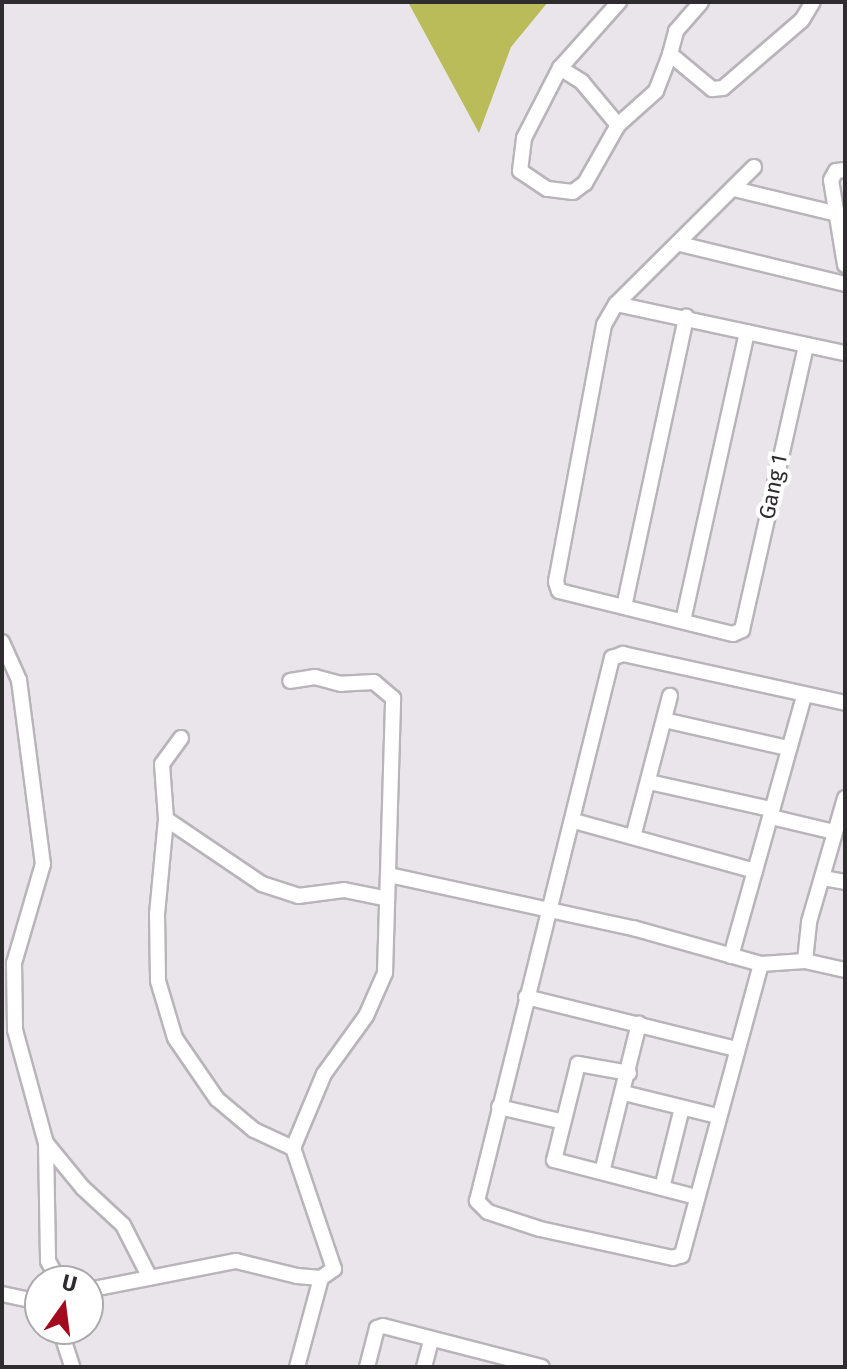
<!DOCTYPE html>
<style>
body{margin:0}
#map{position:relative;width:847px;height:1369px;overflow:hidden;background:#eae4eb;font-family:"Fira Sans",sans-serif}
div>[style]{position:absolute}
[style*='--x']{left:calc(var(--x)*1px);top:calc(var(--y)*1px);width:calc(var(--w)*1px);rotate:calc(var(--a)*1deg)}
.forest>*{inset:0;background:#babc59}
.roads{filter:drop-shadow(2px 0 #b9b4ba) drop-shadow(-2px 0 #b9b4ba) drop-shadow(0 2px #b9b4ba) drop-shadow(0 -2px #b9b4ba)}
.minor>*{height:14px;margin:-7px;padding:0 7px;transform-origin:7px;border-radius:7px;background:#fff}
span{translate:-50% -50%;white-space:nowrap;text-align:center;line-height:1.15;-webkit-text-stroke:8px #fff;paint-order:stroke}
.street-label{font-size:22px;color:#2f2c2f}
.frame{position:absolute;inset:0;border:4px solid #2f2c2f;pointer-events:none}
.north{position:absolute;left:24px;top:1265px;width:80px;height:80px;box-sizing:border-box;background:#fff;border:2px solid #acabac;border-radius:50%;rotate:14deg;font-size:22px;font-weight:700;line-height:32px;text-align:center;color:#2f2c2f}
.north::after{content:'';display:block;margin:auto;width:28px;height:36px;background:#a40a1d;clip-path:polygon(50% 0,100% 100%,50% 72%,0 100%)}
</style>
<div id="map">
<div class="forest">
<i style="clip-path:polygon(408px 2px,548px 2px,511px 47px,479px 133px)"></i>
</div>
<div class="roads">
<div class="minor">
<i style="--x:670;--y:54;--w:24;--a:-75"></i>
<i style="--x:676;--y:31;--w:38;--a:-49"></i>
<i style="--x:560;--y:68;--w:26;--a:32"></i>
<i style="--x:582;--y:82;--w:56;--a:50.1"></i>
<i style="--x:618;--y:125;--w:51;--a:-41.8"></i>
<i style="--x:656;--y:91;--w:40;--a:-69"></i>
<i style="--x:670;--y:54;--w:55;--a:39.8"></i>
<i style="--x:712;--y:89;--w:11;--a:-5"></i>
<i style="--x:723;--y:88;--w:104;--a:-40.7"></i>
<i style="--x:802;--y:20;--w:21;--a:-59"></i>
<i style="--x:618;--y:125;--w:67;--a:119.6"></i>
<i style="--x:585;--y:183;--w:15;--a:143"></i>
<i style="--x:573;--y:192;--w:26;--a:-173"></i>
<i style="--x:547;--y:189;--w:32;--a:-146"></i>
<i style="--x:520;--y:171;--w:33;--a:-83"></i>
<i style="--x:524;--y:138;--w:79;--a:-62.8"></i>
<i style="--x:560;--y:68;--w:89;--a:-48.2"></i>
<i style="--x:754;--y:167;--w:194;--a:135.2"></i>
<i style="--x:616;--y:304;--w:24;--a:120"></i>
<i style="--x:604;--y:325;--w:261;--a:100.6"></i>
<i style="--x:556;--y:582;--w:9;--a:72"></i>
<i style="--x:559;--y:591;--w:179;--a:13.9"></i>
<i style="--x:733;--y:634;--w:10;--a:-24"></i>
<i style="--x:742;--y:630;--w:292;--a:-77.3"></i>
<i style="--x:845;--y:170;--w:9;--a:174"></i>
<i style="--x:836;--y:171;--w:10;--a:119"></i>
<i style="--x:831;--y:180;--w:86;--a:80.6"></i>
<i style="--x:734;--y:189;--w:106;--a:13.6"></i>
<i style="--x:680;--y:244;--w:170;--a:13.6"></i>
<i style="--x:616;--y:304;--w:234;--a:12.1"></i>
<i style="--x:624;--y:607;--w:297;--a:-77.9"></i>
<i style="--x:683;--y:621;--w:296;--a:-77.5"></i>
<i style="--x:2;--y:642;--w:42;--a:65.9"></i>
<i style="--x:19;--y:680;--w:186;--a:82.6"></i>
<i style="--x:43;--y:864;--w:103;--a:106.3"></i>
<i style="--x:14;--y:963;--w:67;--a:89.1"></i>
<i style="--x:15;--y:1030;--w:117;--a:74.7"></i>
<i style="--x:46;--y:1143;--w:58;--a:50.6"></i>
<i style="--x:83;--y:1188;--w:54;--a:42.8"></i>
<i style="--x:123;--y:1225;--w:59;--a:63"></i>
<i style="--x:664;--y:720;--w:126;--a:12.8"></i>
<i style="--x:181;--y:738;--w:32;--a:126"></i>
<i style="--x:162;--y:764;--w:55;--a:85.8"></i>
<i style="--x:166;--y:819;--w:95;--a:95.4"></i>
<i style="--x:157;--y:914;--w:67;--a:89.1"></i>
<i style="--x:158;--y:981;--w:59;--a:73.4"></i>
<i style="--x:175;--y:1038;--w:74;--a:55.5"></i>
<i style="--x:217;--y:1099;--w:48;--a:40"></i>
<i style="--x:254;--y:1130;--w:43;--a:24.8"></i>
<i style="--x:649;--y:782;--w:125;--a:12.5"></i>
<i style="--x:771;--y:817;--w:65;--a:13.4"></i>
<i style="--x:166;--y:819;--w:116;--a:34.1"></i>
<i style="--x:262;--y:884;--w:38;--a:18"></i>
<i style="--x:298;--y:896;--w:46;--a:-7.4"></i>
<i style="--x:344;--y:890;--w:41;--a:11.3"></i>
<i style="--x:574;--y:821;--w:188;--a:15.4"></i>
<i style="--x:633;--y:837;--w:146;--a:-75.3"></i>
<i style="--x:389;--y:875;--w:250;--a:12.3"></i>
<i style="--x:633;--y:928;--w:133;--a:15.7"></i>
<i style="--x:761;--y:964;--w:44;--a:-3.9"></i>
<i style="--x:805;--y:961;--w:41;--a:12.7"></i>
<i style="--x:823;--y:878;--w:22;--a:10"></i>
<i style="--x:731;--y:956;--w:270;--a:-74.3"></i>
<i style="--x:805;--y:961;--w:39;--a:-84"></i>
<i style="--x:809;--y:922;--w:129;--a:-73.8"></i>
<i style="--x:761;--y:964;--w:302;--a:105.2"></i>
<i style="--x:682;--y:1255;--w:9;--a:162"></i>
<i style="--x:673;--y:1258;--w:136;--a:-167.7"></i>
<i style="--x:540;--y:1229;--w:55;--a:-161.9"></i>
<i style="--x:488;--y:1212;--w:16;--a:-135"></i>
<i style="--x:477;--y:1201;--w:560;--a:-76.04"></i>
<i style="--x:612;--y:658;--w:12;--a:-20"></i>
<i style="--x:623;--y:654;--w:227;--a:12.4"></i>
<i style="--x:526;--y:997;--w:216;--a:13.9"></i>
<i style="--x:629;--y:1073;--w:52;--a:-170"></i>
<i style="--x:578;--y:1064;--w:99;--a:104"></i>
<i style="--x:554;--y:1160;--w:147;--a:14.6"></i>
<i style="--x:624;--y:1093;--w:96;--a:13.9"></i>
<i style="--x:499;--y:1107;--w:63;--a:12.9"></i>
<i style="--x:46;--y:1143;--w:118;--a:89"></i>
<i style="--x:48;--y:1261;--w:23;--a:61"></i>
<i style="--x:602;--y:1172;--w:153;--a:-76"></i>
<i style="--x:662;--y:1188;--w:82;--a:-76"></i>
<i style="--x:88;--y:1290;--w:151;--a:-11.1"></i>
<i style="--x:236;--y:1261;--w:63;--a:13.8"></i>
<i style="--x:297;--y:1276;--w:24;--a:5"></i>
<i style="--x:321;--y:1278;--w:16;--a:-35"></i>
<i style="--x:334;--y:1269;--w:128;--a:-108.7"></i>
<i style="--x:293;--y:1148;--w:80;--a:-67.3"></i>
<i style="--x:324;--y:1074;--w:72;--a:-54.1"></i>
<i style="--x:366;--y:1016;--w:47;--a:-66.2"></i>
<i style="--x:385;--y:973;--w:275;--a:-88.3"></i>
<i style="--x:393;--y:698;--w:25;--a:-140"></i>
<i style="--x:374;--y:682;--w:33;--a:177"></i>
<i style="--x:341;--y:684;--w:27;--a:-165"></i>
<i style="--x:315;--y:677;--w:25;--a:171"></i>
<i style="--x:2;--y:1294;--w:39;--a:12"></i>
<i style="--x:60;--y:1329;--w:40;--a:72"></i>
<i style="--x:297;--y:1367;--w:92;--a:-74.9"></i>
<i style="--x:367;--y:1367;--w:40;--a:-75.6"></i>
<i style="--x:377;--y:1328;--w:6;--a:-18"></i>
<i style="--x:383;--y:1326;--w:164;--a:14.5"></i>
<i style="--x:424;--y:1367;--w:28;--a:-75"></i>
</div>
</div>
<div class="street-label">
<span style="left:773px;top:487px;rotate:-78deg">Gang 1</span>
</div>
<div class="frame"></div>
<div class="north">U</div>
</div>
